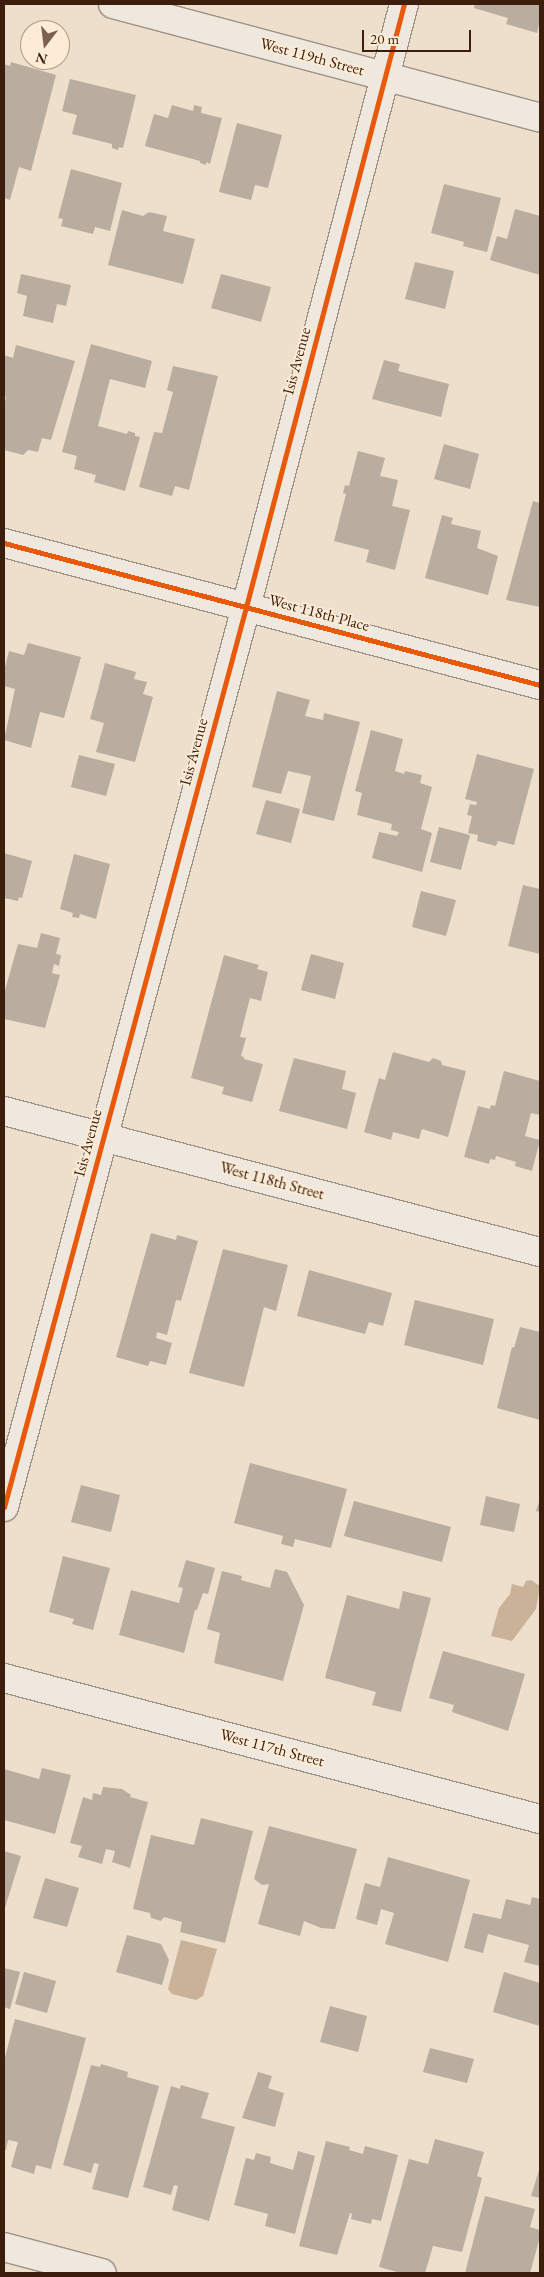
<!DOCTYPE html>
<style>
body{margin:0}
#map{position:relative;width:544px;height:2277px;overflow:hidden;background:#eddfcc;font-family:"EB Garamond",serif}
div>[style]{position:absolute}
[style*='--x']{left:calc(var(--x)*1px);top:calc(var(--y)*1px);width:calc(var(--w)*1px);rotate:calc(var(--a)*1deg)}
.water>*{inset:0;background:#c9b298}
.building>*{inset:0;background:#b9ad9f}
.roads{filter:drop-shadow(1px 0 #9d9184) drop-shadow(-1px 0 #9d9184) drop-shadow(0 1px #9d9184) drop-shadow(0 -1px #9d9184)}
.street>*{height:28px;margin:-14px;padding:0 14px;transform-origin:14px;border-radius:14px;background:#efe8df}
.secondary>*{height:28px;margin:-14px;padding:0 14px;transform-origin:14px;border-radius:14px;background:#efe8df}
.cycleway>*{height:5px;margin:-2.5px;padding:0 2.5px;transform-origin:2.5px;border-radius:2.5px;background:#e8590c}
span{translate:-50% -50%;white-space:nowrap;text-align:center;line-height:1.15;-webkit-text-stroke:4px #fcecd5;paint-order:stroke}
.street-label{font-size:16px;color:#3d1e0c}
.frame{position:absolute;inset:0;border:5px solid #3d1e0c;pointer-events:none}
.north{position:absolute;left:20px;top:20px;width:50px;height:50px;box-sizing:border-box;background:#fcecd5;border:1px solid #b09a85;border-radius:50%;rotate:195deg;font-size:14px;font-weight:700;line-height:20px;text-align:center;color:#3d1e0c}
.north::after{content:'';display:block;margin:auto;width:18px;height:22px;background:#7b624f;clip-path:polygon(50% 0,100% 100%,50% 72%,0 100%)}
.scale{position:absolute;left:362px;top:30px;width:109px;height:22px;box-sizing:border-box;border:2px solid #3d1e0c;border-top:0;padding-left:6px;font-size:15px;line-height:18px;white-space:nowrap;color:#3d1e0c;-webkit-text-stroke:4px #fcecd5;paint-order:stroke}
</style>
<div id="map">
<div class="water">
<i style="clip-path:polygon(531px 1580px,540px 1586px,536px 1609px,512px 1641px,491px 1636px,499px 1608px,510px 1594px,512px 1584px,523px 1587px,526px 1581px)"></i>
<i style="clip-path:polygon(181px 1940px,217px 1949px,203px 1996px,196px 2000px,172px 1994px,168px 1989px)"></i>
</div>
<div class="building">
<i style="clip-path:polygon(475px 4px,540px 4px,540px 20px,537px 33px,506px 24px,508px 18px,474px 8px)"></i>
<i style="clip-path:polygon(11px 62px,56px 75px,31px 171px,19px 167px,10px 200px,4px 198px,4px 64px,10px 66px)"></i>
<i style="clip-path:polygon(70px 79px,136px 95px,123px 148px,119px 147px,118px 150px,112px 148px,112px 144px,72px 134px,77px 115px,62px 111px)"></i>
<i style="clip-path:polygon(172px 105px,193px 111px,194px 105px,202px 107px,201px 113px,222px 118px,210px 164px,206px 162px,206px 165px,200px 163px,200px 161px,145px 146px,154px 114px,168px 118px)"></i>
<i style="clip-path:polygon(237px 123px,282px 135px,268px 188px,255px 185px,251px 200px,219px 192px)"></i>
<i style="clip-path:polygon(71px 169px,122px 183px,110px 231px,95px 227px,93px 234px,61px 226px,63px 219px,58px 218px)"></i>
<i style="clip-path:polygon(444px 184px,501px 198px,487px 252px,463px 246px,464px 242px,431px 233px)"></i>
<i style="clip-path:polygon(515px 209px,540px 216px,540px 275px,490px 260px,497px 236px,507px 239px)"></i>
<i style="clip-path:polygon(122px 210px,143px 216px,149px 212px,167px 216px,163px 231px,195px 239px,183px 284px,108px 265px)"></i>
<i style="clip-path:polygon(415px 262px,454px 271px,445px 309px,405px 299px)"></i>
<i style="clip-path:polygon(21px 274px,71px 285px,66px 306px,57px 304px,53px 323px,23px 316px,27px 296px,17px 293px)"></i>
<i style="clip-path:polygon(221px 274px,271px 287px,261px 322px,211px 308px)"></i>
<i style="clip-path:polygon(91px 344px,152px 361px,145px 388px,110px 379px,98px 426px,127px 434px,128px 431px,135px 433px,135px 436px,140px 437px,125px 491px,94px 482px,96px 475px,74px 469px,77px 456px,62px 452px)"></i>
<i style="clip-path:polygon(16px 345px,75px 361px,51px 440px,42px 438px,38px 452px,28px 450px,23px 455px,4px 450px,4px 406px,6px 397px,4px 396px,4px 355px,13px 358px)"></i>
<i style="clip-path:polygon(384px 360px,400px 364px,398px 371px,449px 384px,441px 417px,372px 399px)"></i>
<i style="clip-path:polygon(173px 366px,218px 376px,189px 490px,175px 486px,172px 496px,139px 487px,154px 432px,162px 433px,173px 392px,167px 390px)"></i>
<i style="clip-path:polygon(444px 444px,479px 454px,470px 489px,434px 479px)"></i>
<i style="clip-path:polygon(358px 451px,385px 458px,380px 476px,398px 480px,392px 506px,410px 510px,395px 570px,366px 562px,369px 550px,334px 541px,346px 494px,343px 493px,345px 485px,349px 486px)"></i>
<i style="clip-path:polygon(533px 501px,540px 503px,540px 607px,506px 600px)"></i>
<i style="clip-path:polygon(442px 515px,453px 518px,451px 524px,481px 531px,477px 548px,498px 556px,488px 595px,425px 578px)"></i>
<i style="clip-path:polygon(28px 643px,81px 657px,64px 718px,40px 712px,31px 748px,4px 740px,15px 689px,4px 686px,4px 671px,9px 651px,24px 655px)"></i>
<i style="clip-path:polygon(105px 663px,136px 672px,134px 679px,147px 682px,143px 694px,153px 697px,135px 762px,96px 752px,104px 723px,90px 719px)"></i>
<i style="clip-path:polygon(277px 691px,310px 700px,305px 716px,323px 720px,324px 713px,360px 722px,334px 821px,302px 813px,311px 776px,288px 771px,281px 794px,252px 787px)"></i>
<i style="clip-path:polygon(371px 730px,403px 739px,395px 771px,404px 774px,405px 771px,422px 775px,420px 783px,432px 787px,421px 829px,432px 833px,422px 872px,372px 858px,379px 832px,397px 836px,399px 832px,391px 830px,392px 824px,357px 815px,362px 793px,355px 791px)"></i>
<i style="clip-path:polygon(477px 754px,534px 769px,514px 845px,498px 841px,496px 846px,477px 841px,478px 835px,468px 833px,472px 816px,467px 815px,470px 804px,476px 805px,477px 802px,465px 799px)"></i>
<i style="clip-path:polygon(79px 755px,115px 764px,106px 796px,71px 787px)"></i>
<i style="clip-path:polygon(266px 800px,300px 809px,291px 843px,256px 834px)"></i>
<i style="clip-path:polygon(439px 827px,470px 835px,461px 870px,430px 862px)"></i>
<i style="clip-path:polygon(4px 853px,32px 861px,22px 898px,19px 897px,18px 901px,4px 898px)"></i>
<i style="clip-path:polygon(74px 854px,110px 864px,96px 919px,80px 914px,79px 918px,72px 917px,73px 913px,60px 909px)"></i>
<i style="clip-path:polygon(523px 885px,540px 889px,540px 954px,508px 946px)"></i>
<i style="clip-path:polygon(421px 891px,456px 900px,446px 936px,412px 927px)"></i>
<i style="clip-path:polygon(41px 933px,60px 938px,56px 954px,61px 955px,59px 966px,54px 964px,52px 973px,60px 975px,45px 1028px,4px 1019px,4px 994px,18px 944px,37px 948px)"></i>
<i style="clip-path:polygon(311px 954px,344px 963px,335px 999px,301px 990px)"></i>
<i style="clip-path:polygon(224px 955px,259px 965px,257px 969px,268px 972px,261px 1001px,250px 998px,240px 1037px,246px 1038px,241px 1056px,244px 1057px,244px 1059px,263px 1064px,252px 1102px,222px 1094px,224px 1087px,191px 1078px)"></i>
<i style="clip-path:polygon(393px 1052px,429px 1062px,433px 1058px,441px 1061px,442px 1065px,466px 1071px,448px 1137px,422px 1129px,419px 1139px,393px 1132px,391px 1140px,364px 1132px,379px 1078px,385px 1080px)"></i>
<i style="clip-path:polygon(294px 1058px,346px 1071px,342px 1089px,356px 1093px,347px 1129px,279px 1111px)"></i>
<i style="clip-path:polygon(504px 1071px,540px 1081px,540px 1115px,531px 1113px,525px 1136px,540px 1140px,532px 1171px,515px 1166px,516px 1162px,496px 1156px,495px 1160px,490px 1159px,489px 1164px,464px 1157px,478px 1106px,490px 1109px,491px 1105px,495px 1106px)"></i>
<i style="clip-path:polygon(151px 1233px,176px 1240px,177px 1235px,198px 1241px,181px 1301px,176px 1300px,167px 1335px,157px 1332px,156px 1338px,172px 1343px,166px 1365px,150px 1361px,148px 1366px,116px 1357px)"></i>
<i style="clip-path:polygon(223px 1249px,288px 1265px,276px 1311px,264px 1307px,244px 1387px,189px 1373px)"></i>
<i style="clip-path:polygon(309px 1270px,392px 1293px,383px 1326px,369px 1322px,365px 1334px,297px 1316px)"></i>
<i style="clip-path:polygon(415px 1300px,494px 1319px,483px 1365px,404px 1345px)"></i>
<i style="clip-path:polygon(520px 1327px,540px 1332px,540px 1420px,497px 1408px,512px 1347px,514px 1348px)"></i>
<i style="clip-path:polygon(250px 1463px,347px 1489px,331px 1548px,295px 1539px,293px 1547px,281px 1544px,283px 1536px,234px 1523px)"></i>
<i style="clip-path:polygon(81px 1485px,120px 1495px,111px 1532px,71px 1522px)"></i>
<i style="clip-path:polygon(486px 1496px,520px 1504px,514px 1532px,480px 1525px)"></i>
<i style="clip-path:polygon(540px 1499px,540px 1512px,536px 1511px)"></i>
<i style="clip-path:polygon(354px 1501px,451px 1527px,442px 1562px,344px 1536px)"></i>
<i style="clip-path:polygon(63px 1556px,110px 1568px,93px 1630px,72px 1624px,74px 1619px,49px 1612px)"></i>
<i style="clip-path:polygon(186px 1560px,215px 1568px,208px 1594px,203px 1593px,197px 1610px,195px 1610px,184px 1653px,119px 1635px,131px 1590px,179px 1603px,183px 1588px,178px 1587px)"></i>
<i style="clip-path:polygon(275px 1569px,287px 1572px,304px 1605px,283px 1681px,214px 1663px,220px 1633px,207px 1629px,222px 1571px,242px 1576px,241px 1580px,270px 1588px)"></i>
<i style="clip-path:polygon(403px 1591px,431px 1598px,401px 1712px,372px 1705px,376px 1692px,325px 1678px,347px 1595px,399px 1609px)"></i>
<i style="clip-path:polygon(443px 1651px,525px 1674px,508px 1731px,452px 1712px,454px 1705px,429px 1698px)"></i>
<i style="clip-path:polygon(42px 1768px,71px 1775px,55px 1834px,4px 1820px,4px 1769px,39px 1779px)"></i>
<i style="clip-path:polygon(103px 1787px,122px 1789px,131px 1795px,130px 1797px,148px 1802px,130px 1868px,112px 1862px,115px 1851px,106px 1849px,102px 1864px,78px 1857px,82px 1846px,70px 1843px,83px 1797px,92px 1800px,93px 1793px,101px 1795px)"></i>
<i style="clip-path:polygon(201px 1818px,253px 1831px,225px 1943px,180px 1932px,182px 1922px,164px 1917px,161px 1921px,151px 1918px,150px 1913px,133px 1909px,151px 1835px,194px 1845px)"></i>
<i style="clip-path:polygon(269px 1826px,357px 1849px,335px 1929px,321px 1928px,304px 1921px,300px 1936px,258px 1924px,269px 1884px,262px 1885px,254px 1879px)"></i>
<i style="clip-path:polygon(4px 1851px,21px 1856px,4px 1911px)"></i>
<i style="clip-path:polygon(388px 1857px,470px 1880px,448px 1962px,385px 1944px,394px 1913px,381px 1909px,377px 1925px,356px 1919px,365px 1883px,380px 1887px)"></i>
<i style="clip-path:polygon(45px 1878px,79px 1888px,67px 1927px,33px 1918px)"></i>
<i style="clip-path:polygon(532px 1897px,540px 1899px,540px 1966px,524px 1962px,529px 1945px,488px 1934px,483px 1953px,464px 1948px,473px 1913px,501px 1919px,506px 1899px,530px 1905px)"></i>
<i style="clip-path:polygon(127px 1935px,161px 1944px,169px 1960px,162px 1985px,116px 1972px)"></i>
<i style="clip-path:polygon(4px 1968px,20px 1972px,10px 2009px,4px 2007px)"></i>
<i style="clip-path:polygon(24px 1972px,56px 1981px,47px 2013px,15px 2004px)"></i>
<i style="clip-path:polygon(504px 1972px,540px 1983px,540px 2026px,493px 2012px)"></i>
<i style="clip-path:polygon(330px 2006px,367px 2016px,358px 2052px,320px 2042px)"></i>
<i style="clip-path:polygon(15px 2019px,86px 2038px,51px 2169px,36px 2165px,34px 2174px,11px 2167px,18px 2142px,8px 2140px,6px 2150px,4px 2150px,4px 2061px)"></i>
<i style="clip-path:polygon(430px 2048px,474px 2059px,467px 2083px,423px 2072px)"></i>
<i style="clip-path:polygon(101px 2064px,128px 2072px,127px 2077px,159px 2086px,128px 2198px,92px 2189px,99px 2164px,94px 2163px,91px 2173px,63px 2165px,91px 2065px,100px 2067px)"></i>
<i style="clip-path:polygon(258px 2072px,272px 2076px,268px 2088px,284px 2093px,275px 2127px,242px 2118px)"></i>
<i style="clip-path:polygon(181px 2085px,209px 2093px,201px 2118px,235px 2127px,209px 2221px,172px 2210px,178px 2186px,174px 2185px,171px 2195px,143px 2187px,171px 2086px,180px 2089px)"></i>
<i style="clip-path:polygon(435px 2139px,484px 2152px,477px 2176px,482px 2178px,462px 2252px,433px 2246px,425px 2273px,401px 2273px,379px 2267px,409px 2159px,428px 2164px)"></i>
<i style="clip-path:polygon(326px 2141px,350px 2147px,349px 2150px,363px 2154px,365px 2146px,398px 2155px,381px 2221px,372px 2219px,371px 2224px,351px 2219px,352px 2214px,350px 2213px,337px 2255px,299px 2246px)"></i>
<i style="clip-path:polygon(298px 2151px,315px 2156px,295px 2234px,265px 2226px,268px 2214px,234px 2205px,246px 2158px,254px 2160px,256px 2153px,271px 2157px,270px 2163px,293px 2170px)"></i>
<i style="clip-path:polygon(540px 2167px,540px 2198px,531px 2196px)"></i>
<i style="clip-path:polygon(485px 2196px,535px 2209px,530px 2227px,540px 2230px,540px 2237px,530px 2273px,465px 2273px)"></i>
</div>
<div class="roads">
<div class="street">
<i style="--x:113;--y:4;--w:442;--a:14.9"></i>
<i style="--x:4;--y:543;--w:554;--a:14.84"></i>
<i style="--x:4;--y:1507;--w:932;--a:-74.95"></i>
<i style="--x:246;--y:607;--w:623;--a:-75.32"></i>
<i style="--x:4;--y:1678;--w:554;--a:14.74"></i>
<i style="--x:4;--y:2247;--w:101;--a:14.9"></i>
</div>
<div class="secondary">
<i style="--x:4;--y:1111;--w:554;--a:14.74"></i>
</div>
</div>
<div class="cycleway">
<i style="--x:4;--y:543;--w:554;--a:14.84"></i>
<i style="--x:4;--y:1507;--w:932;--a:-74.95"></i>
<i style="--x:246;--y:607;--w:623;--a:-75.32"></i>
</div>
<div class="street-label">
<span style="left:312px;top:57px;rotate:15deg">West 119th Street</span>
<span style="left:297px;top:361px;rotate:-75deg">Isis Avenue</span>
<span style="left:319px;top:613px;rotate:15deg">West 118th Place</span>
<span style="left:194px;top:752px;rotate:-75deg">Isis Avenue</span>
<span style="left:88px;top:1143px;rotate:-75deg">Isis Avenue</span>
<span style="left:272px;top:1181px;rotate:15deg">West 118th Street</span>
<span style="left:272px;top:1748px;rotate:15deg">West 117th Street</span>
</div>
<div class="frame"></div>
<div class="north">N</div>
<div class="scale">20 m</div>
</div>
